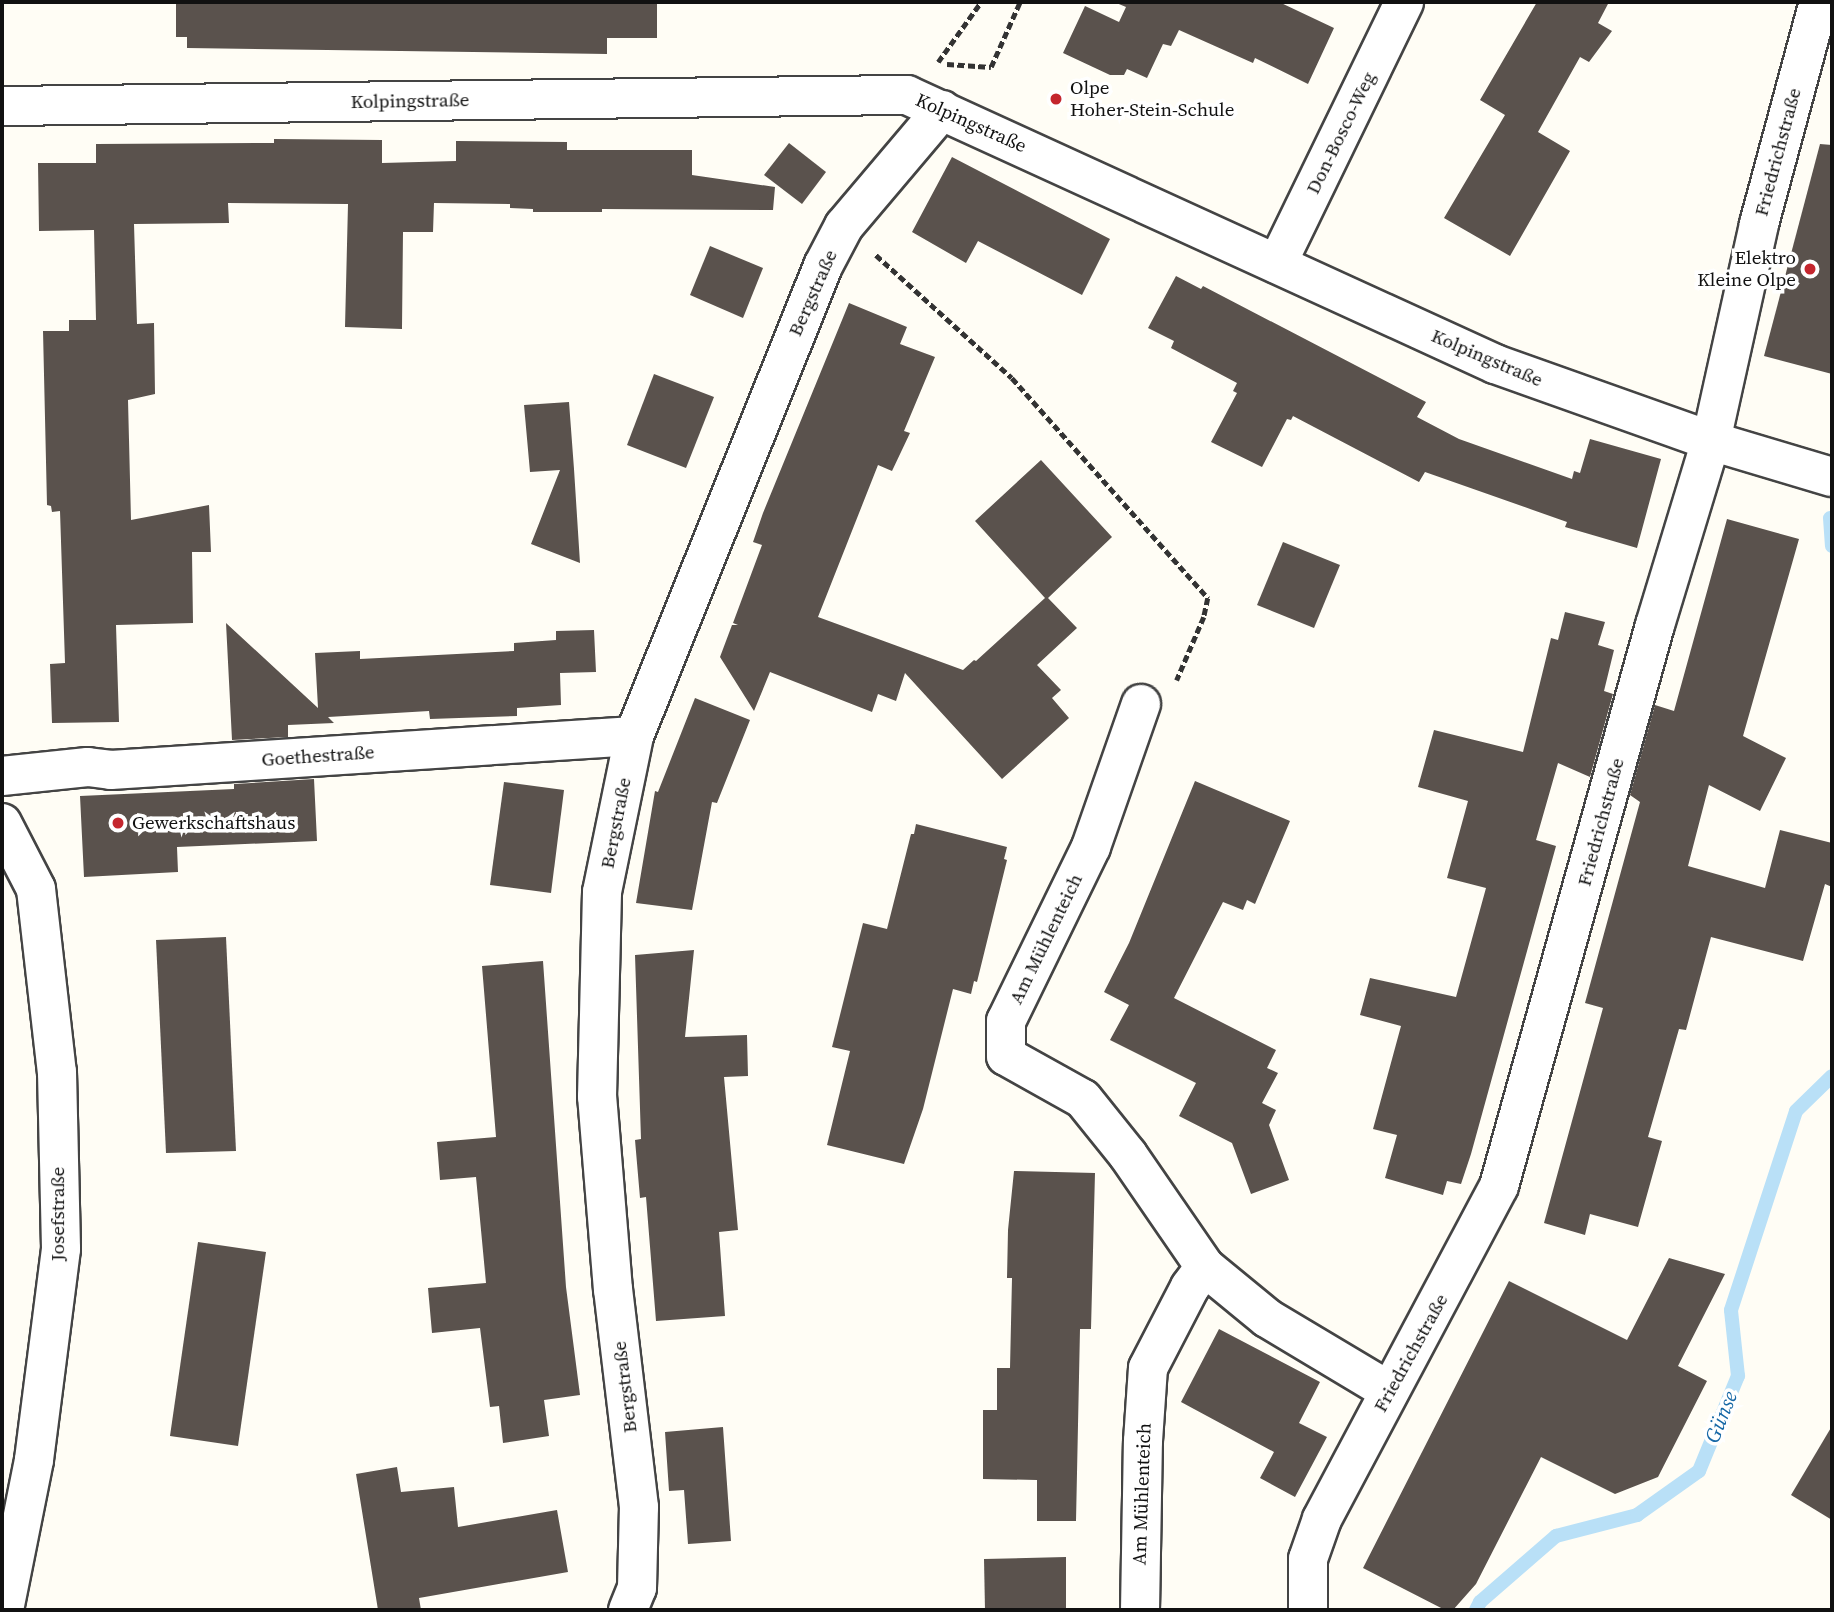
<!DOCTYPE html>
<meta charset="utf-8">
<style>
body{margin:0}
#map{position:relative;width:1834px;height:1612px;overflow:hidden;background:#fffdf5;font-family:"Source Serif 4",serif}
div>[style]{position:absolute}
[style*='--x']{left:calc(var(--x)*1px);top:calc(var(--y)*1px);width:calc(var(--w)*1px);rotate:calc(var(--a)*1deg)}
.stream>*{height:14px;margin:-7px;padding:0 7px;transform-origin:7px;border-radius:7px;background:#b9e0f7}
.building>*{inset:0;background:#5a524d}
.path>*{height:4.5px;margin-top:-2.25px;transform-origin:0;background:repeating-linear-gradient(90deg,#333 0 7px,transparent 0 10.5px)}
.roads{filter:drop-shadow(2px 0 #444) drop-shadow(-2px 0 #444) drop-shadow(0 2px #444) drop-shadow(0 -2px #444)}
.minor>*{height:38px;margin:-19px;padding:0 19px;transform-origin:19px;border-radius:19px;background:#fff}
.dots>*{width:19px;height:19px;translate:-50% -50%;box-sizing:border-box;border:4px solid #fff;border-radius:50%}
span{translate:-50% -50%;white-space:nowrap;text-align:center;line-height:1.15;-webkit-text-stroke:7px #fff;paint-order:stroke}
.poi-label{font-size:19px;color:#111}
.left{translate:0 -50%;text-align:left}
.right{translate:-100% -50%;text-align:right}
.street-label{font-size:19px;color:#111}
.water-label{font-size:21px;color:#1768a6;font-style:italic}
.frame{position:absolute;inset:0;border:4px solid #111;pointer-events:none}
</style>
<div id="map">
<div class="stream">
<i style="--x:1830;--y:518;--w:28;--a:86"></i>
<i style="--x:1476;--y:1610;--w:9;--a:-63"></i>
<i style="--x:1480;--y:1602;--w:101;--a:-41"></i>
<i style="--x:1556;--y:1536;--w:84;--a:-14.5"></i>
<i style="--x:1637;--y:1515;--w:76;--a:-35.4"></i>
<i style="--x:1699;--y:1471;--w:103;--a:-67.7"></i>
<i style="--x:1738;--y:1376;--w:66;--a:-96.1"></i>
<i style="--x:1731;--y:1310;--w:209;--a:-71.9"></i>
<i style="--x:1796;--y:1111;--w:50;--a:-44.2"></i>
</div>
<div class="building">
<i style="clip-path:polygon(176px 2px,657px 2px,657px 38px,607px 38px,607px 54px,187px 48px,187px 37px,176px 37px)"></i>
<i style="clip-path:polygon(1114px 2px,1279px 2px,1334px 28px,1308px 84px,1255px 58px,1253px 63px,1179px 30px,1171px 46px,1163px 44px,1147px 78px,1127px 69px,1124px 75px,1110px 75px,1063px 53px,1085px 6px,1119px 22px,1126px 7px)"></i>
<i style="clip-path:polygon(1537px 2px,1609px 2px,1598px 23px,1612px 31px,1589px 62px,1580px 57px,1538px 132px,1570px 151px,1510px 256px,1444px 218px,1505px 115px,1480px 100px)"></i>
<i style="clip-path:polygon(274px 139px,382px 140px,382px 163px,456px 161px,456px 141px,567px 142px,567px 150px,692px 150px,692px 175px,775px 187px,773px 210px,602px 209px,602px 212px,533px 212px,533px 209px,510px 208px,510px 204px,434px 203px,433px 232px,403px 232px,402px 329px,345px 327px,348px 204px,228px 203px,229px 223px,134px 224px,137px 324px,154px 323px,155px 394px,128px 400px,131px 520px,209px 505px,211px 552px,192px 552px,193px 623px,116px 625px,119px 722px,52px 723px,50px 664px,65px 663px,60px 511px,52px 512px,51px 506px,47px 505px,43px 331px,69px 331px,69px 320px,96px 320px,94px 230px,39px 231px,38px 163px,96px 163px,96px 144px,274px 143px)"></i>
<i style="clip-path:polygon(789px 143px,826px 172px,802px 204px,764px 175px)"></i>
<i style="clip-path:polygon(1820px 144px,1832px 145px,1832px 374px,1764px 356px)"></i>
<i style="clip-path:polygon(952px 157px,1110px 239px,1082px 295px,978px 241px,966px 263px,912px 232px)"></i>
<i style="clip-path:polygon(710px 246px,763px 268px,743px 318px,690px 295px)"></i>
<i style="clip-path:polygon(1176px 276px,1201px 289px,1203px 286px,1426px 402px,1417px 417px,1459px 439px,1572px 479px,1574px 471px,1580px 473px,1590px 439px,1661px 459px,1637px 548px,1565px 527px,1567px 522px,1425px 472px,1419px 482px,1293px 416px,1291px 420px,1287px 419px,1262px 467px,1211px 442px,1237px 393px,1233px 391px,1237px 383px,1171px 348px,1174px 341px,1148px 328px)"></i>
<i style="clip-path:polygon(849px 303px,907px 327px,900px 344px,935px 357px,904px 431px,910px 433px,892px 471px,878px 465px,818px 617px,963px 670px,974px 660px,976px 661px,1045px 598px,975px 521px,1041px 460px,1112px 537px,1048px 598px,1077px 628px,1037px 665px,1061px 690px,1052px 698px,1069px 718px,1002px 779px,905px 673px,896px 701px,878px 694px,872px 712px,770px 672px,754px 711px,720px 657px,732px 625px,738px 625px,733px 623px,762px 545px,753px 542px,763px 513px)"></i>
<i style="clip-path:polygon(654px 374px,714px 397px,686px 468px,627px 445px)"></i>
<i style="clip-path:polygon(569px 402px,574px 469px,580px 563px,531px 544px,560px 470px,530px 472px,524px 405px)"></i>
<i style="clip-path:polygon(1727px 519px,1799px 539px,1743px 736px,1786px 758px,1760px 811px,1709px 785px,1688px 866px,1765px 888px,1780px 830px,1832px 843px,1832px 887px,1825px 884px,1803px 961px,1711px 937px,1686px 1030px,1679px 1029px,1648px 1137px,1662px 1141px,1638px 1227px,1590px 1214px,1585px 1235px,1544px 1223px,1603px 1008px,1585px 1003px,1640px 802px,1630px 795px,1655px 705px,1674px 711px)"></i>
<i style="clip-path:polygon(1283px 542px,1340px 565px,1314px 628px,1257px 605px)"></i>
<i style="clip-path:polygon(1565px 612px,1605px 622px,1598px 645px,1614px 650px,1604px 691px,1613px 694px,1590px 777px,1558px 763px,1536px 840px,1556px 846px,1471px 1154px,1461px 1184px,1447px 1181px,1443px 1195px,1385px 1178px,1397px 1135px,1373px 1129px,1401px 1026px,1360px 1015px,1370px 978px,1456px 997px,1486px 888px,1447px 878px,1468px 801px,1418px 787px,1434px 730px,1523px 752px,1551px 638px,1558px 640px)"></i>
<i style="clip-path:polygon(226px 623px,318px 708px,315px 653px,360px 651px,360px 659px,514px 651px,514px 643px,556px 640px,556px 631px,594px 630px,596px 672px,560px 673px,561px 705px,517px 708px,517px 716px,430px 719px,429px 711px,328px 717px,334px 723px,288px 725px,288px 737px,232px 740px)"></i>
<i style="clip-path:polygon(695px 698px,750px 720px,717px 803px,712px 802px,692px 910px,636px 903px,655px 791px,658px 792px)"></i>
<i style="clip-path:polygon(314px 779px,317px 841px,177px 847px,178px 872px,84px 877px,80px 796px,234px 789px,234px 784px)"></i>
<i style="clip-path:polygon(1195px 781px,1290px 821px,1255px 904px,1247px 900px,1243px 910px,1223px 902px,1174px 998px,1276px 1050px,1267px 1068px,1278px 1073px,1262px 1103px,1276px 1110px,1269px 1125px,1289px 1180px,1251px 1194px,1232px 1143px,1179px 1116px,1196px 1083px,1110px 1040px,1129px 1005px,1104px 992px,1129px 943px)"></i>
<i style="clip-path:polygon(504px 782px,564px 790px,551px 893px,490px 885px)"></i>
<i style="clip-path:polygon(916px 824px,1007px 847px,1004px 859px,1007px 860px,977px 982px,974px 981px,971px 994px,953px 989px,923px 1109px,904px 1164px,827px 1145px,850px 1051px,832px 1047px,863px 923px,887px 929px,911px 834px,914px 834px)"></i>
<i style="clip-path:polygon(226px 937px,236px 1151px,166px 1153px,156px 940px)"></i>
<i style="clip-path:polygon(694px 950px,685px 1037px,747px 1035px,748px 1076px,724px 1077px,738px 1230px,719px 1232px,725px 1316px,656px 1321px,646px 1197px,640px 1198px,635px 1140px,641px 1139px,635px 955px)"></i>
<i style="clip-path:polygon(543px 961px,566px 1287px,580px 1395px,544px 1400px,549px 1436px,503px 1443px,499px 1406px,490px 1407px,480px 1328px,432px 1333px,428px 1288px,486px 1283px,476px 1177px,440px 1180px,437px 1142px,496px 1137px,482px 966px)"></i>
<i style="clip-path:polygon(1014px 1171px,1095px 1173px,1091px 1329px,1080px 1329px,1076px 1521px,1037px 1521px,1037px 1480px,983px 1479px,983px 1410px,997px 1410px,997px 1368px,1010px 1368px,1012px 1278px,1007px 1278px,1008px 1230px)"></i>
<i style="clip-path:polygon(198px 1242px,266px 1252px,238px 1446px,170px 1436px)"></i>
<i style="clip-path:polygon(1669px 1258px,1725px 1274px,1678px 1366px,1707px 1381px,1658px 1477px,1615px 1494px,1541px 1457px,1476px 1584px,1453px 1610px,1445px 1610px,1363px 1568px,1509px 1281px,1627px 1340px)"></i>
<i style="clip-path:polygon(1219px 1329px,1320px 1382px,1299px 1423px,1327px 1437px,1295px 1497px,1260px 1478px,1274px 1452px,1181px 1402px)"></i>
<i style="clip-path:polygon(1832px 1426px,1832px 1520px,1791px 1495px)"></i>
<i style="clip-path:polygon(723px 1427px,731px 1541px,688px 1544px,684px 1490px,669px 1491px,665px 1432px)"></i>
<i style="clip-path:polygon(397px 1467px,401px 1492px,454px 1487px,458px 1527px,557px 1510px,568px 1572px,419px 1598px,421px 1610px,378px 1610px,356px 1474px)"></i>
<i style="clip-path:polygon(1066px 1557px,1066px 1610px,985px 1610px,984px 1559px)"></i>
</div>
<div class="path">
<i style="--x:938;--y:62;--w:74;--a:-54.4"></i>
<i style="--x:947;--y:64;--w:44;--a:3.9"></i>
<i style="--x:991;--y:67;--w:71;--a:-66"></i>
<i style="--x:876;--y:255;--w:183;--a:42.1"></i>
<i style="--x:1012;--y:378;--w:295;--a:48.3"></i>
<i style="--x:1208;--y:598;--w:19;--a:102"></i>
<i style="--x:1204;--y:617;--w:69;--a:113.2"></i>
</div>
<div class="roads">
<div class="minor">
<i style="--x:2;--y:106;--w:905;--a:-0.7"></i>
<i style="--x:907;--y:95;--w:647;--a:24.58"></i>
<i style="--x:1495;--y:364;--w:229;--a:19.6"></i>
<i style="--x:1711;--y:441;--w:126;--a:16.6"></i>
<i style="--x:1277;--y:264;--w:291;--a:-64.1"></i>
<i style="--x:1141;--y:704;--w:151;--a:109.3"></i>
<i style="--x:1091;--y:847;--w:194;--a:116"></i>
<i style="--x:1006;--y:1021;--w:35;--a:90"></i>
<i style="--x:1006;--y:1056;--w:88;--a:29.2"></i>
<i style="--x:1083;--y:1099;--w:72;--a:51.2"></i>
<i style="--x:1128;--y:1155;--w:136;--a:55.5"></i>
<i style="--x:1205;--y:1267;--w:80;--a:39.4"></i>
<i style="--x:1267;--y:1318;--w:142;--a:30.9"></i>
<i style="--x:2;--y:776;--w:86;--a:-6"></i>
<i style="--x:88;--y:767;--w:23;--a:7"></i>
<i style="--x:111;--y:770;--w:524;--a:-3.72"></i>
<i style="--x:2;--y:823;--w:74;--a:62.7"></i>
<i style="--x:36;--y:889;--w:184;--a:83.5"></i>
<i style="--x:57;--y:1072;--w:177;--a:88.7"></i>
<i style="--x:61;--y:1249;--w:213;--a:97.3"></i>
<i style="--x:34;--y:1460;--w:153;--a:101.3"></i>
<i style="--x:628;--y:1610;--w:24;--a:-68"></i>
<i style="--x:637;--y:1588;--w:81;--a:-88.6"></i>
<i style="--x:639;--y:1507;--w:219;--a:-96.8"></i>
<i style="--x:613;--y:1290;--w:194;--a:-94.7"></i>
<i style="--x:597;--y:1097;--w:205;--a:-88.6"></i>
<i style="--x:602;--y:892;--w:159;--a:-78.4"></i>
<i style="--x:634;--y:736;--w:507;--a:-68.09"></i>
<i style="--x:823;--y:266;--w:45;--a:-62.3"></i>
<i style="--x:844;--y:226;--w:152;--a:-49.8"></i>
<i style="--x:1140;--y:1610;--w:169;--a:-89"></i>
<i style="--x:1143;--y:1441;--w:73;--a:-86.1"></i>
<i style="--x:1148;--y:1368;--w:91;--a:-62.6"></i>
<i style="--x:1190;--y:1287;--w:25;--a:-53"></i>
<i style="--x:1308;--y:1610;--w:51;--a:-90"></i>
<i style="--x:1308;--y:1559;--w:42;--a:-70.7"></i>
<i style="--x:1322;--y:1519;--w:377;--a:-62"></i>
<i style="--x:1499;--y:1186;--w:582;--a:-74.46"></i>
<i style="--x:1655;--y:625;--w:192;--a:-73.1"></i>
<i style="--x:1711;--y:441;--w:222;--a:-77.5"></i>
<i style="--x:1759;--y:224;--w:230;--a:-74.9"></i>
</div>
</div>
<div class="dots">
<i style="left:1056px;top:99px;background:#c4262e"></i>
<i style="left:1810px;top:269px;background:#c4262e"></i>
<i style="left:118px;top:823px;background:#c4262e"></i>
</div>
<div class="poi-label">
<span class="left" style="left:1070px;top:99px">Olpe<br>Hoher-Stein-Schule</span>
<span class="right" style="left:1796px;top:269px">Elektro<br>Kleine Olpe</span>
<span class="left" style="left:132px;top:823px">Gewerkschaftshaus</span>
</div>
<div class="street-label">
<span style="left:410px;top:101px;rotate:-1deg">Kolpingstraße</span>
<span style="left:971px;top:123px;rotate:24deg">Kolpingstraße</span>
<span style="left:1341px;top:133px;rotate:-64deg">Don-Bosco-Weg</span>
<span style="left:1778px;top:152px;rotate:-75deg">Friedrichstraße</span>
<span style="left:813px;top:293px;rotate:-66deg">Bergstraße</span>
<span style="left:1487px;top:358px;rotate:23deg">Kolpingstraße</span>
<span style="left:318px;top:756px;rotate:-4deg">Goethestraße</span>
<span style="left:1601px;top:822px;rotate:-75deg">Friedrichstraße</span>
<span style="left:616px;top:823px;rotate:-79deg">Bergstraße</span>
<span style="left:1046px;top:939px;rotate:-64deg">Am Mühlenteich</span>
<span style="left:58px;top:1214px;rotate:-90deg">Josefstraße</span>
<span style="left:1411px;top:1353px;rotate:-61deg">Friedrichstraße</span>
<span style="left:625px;top:1387px;rotate:-97deg">Bergstraße</span>
<span style="left:1142px;top:1494px;rotate:-88deg">Am Mühlenteich</span>
</div>
<div class="water-label">
<span style="left:1721px;top:1417px;rotate:-68deg">Günse</span>
</div>
<div class="frame"></div>
</div>
